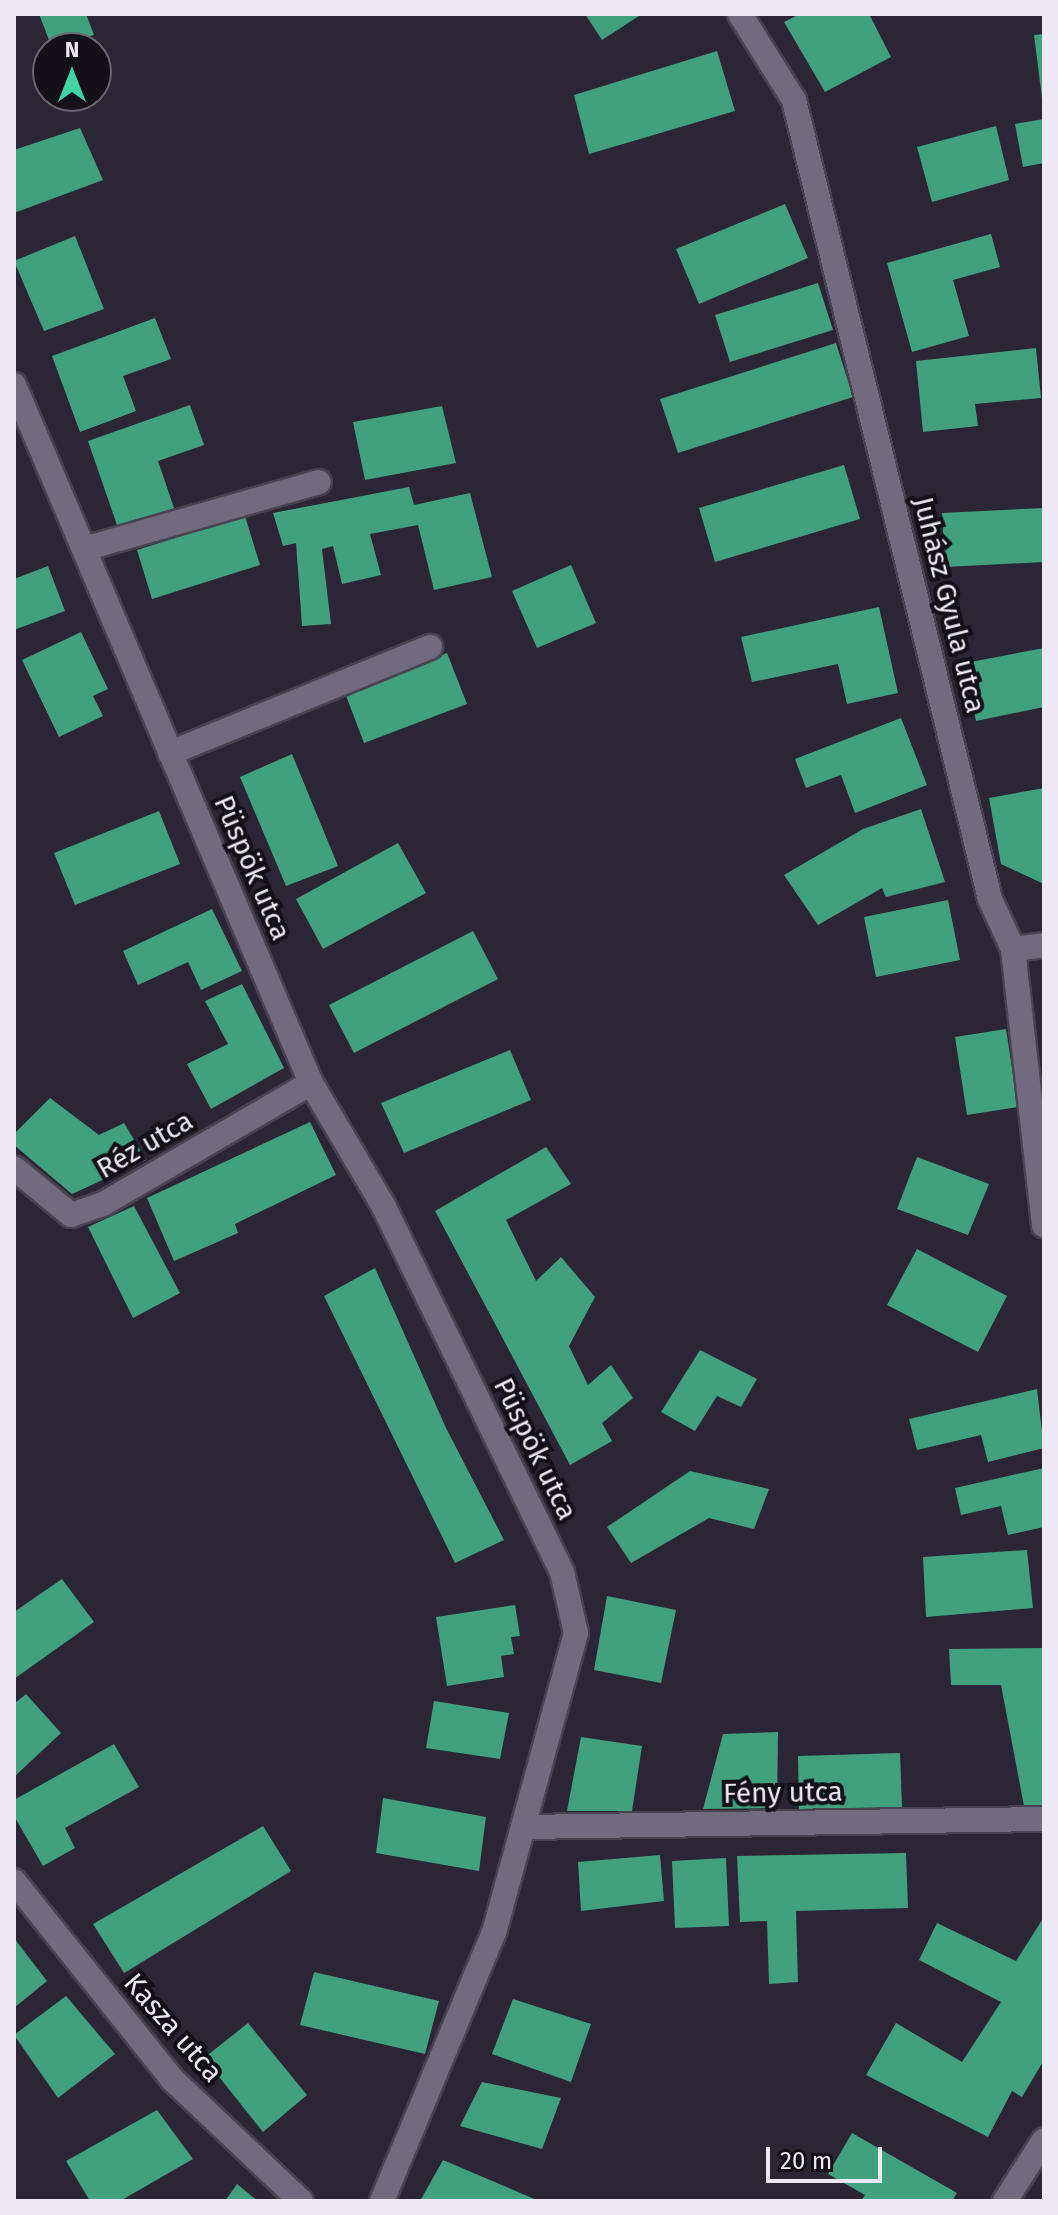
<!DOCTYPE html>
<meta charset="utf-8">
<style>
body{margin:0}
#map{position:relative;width:1058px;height:2215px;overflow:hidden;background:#2c2536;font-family:"Fira Sans",sans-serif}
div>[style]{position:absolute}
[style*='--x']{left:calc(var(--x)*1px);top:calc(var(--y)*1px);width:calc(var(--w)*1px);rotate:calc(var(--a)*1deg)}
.building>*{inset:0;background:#41a07d}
.roads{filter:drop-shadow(2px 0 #494251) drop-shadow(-2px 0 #494251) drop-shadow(0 2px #494251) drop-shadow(0 -2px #494251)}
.minor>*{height:24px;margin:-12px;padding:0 12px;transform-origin:12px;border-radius:12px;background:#726a7e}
.tertiary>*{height:24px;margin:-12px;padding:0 12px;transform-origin:12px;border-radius:12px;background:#726a7e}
span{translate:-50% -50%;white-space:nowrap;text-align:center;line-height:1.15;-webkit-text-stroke:8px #131018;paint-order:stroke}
.street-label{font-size:28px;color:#ede8f4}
.frame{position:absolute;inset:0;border:16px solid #ede8f4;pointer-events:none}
.north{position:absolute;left:32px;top:32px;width:80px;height:80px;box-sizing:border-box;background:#131018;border:2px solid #6a6670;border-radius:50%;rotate:0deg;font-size:22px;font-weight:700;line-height:32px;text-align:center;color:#ede8f4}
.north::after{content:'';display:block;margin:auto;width:28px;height:36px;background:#3fd4a2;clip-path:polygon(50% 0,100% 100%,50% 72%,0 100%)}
.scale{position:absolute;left:766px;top:2147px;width:116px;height:36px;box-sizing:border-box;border:4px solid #ede8f4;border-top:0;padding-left:10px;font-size:24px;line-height:28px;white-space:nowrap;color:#ede8f4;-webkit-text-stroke:6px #131018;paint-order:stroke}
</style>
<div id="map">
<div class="building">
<i style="clip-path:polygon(39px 14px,86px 14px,94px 35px,52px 48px)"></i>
<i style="clip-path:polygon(585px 14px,642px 14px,602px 40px)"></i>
<i style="clip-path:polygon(800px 14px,869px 14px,891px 57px,825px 92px,784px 22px)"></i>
<i style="clip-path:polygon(1044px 34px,1044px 98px,1042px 98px,1034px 35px)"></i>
<i style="clip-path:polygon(717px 51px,735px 111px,589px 154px,574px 95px)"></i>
<i style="clip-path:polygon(1044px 119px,1044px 163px,1023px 167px,1015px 124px)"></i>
<i style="clip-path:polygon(996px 126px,1009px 180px,932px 202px,917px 147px)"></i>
<i style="clip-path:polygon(80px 128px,103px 180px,14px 213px,14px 150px)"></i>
<i style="clip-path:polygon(785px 204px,808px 258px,699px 304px,676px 249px)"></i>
<i style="clip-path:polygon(991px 234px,1000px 267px,953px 280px,969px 336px,912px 352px,887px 263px)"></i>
<i style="clip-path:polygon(75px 236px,104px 309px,44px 331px,14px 261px)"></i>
<i style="clip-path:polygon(818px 283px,833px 330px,730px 362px,715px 315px)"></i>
<i style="clip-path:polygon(155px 318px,171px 359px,123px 376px,136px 411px,80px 432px,52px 356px)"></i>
<i style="clip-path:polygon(836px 343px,853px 397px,678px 453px,660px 399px)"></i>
<i style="clip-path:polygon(1036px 348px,1041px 398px,975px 404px,978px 426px,923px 432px,916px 361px)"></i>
<i style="clip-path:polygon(190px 405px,204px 445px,158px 461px,174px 508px,118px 528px,88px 441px)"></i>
<i style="clip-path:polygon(442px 406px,456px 463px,365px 480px,353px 422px)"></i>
<i style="clip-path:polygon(844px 465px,860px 519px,715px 562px,699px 508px)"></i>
<i style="clip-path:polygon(409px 487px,414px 505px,470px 493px,492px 577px,434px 590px,418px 525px,370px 534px,381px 575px,342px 584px,333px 546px,322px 549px,331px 624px,302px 626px,296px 543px,283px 546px,273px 513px)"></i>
<i style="clip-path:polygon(1044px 508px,1044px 562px,945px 567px,942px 513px)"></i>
<i style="clip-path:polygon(245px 516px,260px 565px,152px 599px,137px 550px)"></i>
<i style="clip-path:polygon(571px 565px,596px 623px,537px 648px,512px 591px)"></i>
<i style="clip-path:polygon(48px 566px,65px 611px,14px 630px,14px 579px)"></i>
<i style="clip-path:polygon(879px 607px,898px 693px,847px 704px,838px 664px,752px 682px,741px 637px)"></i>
<i style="clip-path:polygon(81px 632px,108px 689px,93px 696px,103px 716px,59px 737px,22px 660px)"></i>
<i style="clip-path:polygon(1044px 648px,1044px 707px,976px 721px,965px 663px)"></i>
<i style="clip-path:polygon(447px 653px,467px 704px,364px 743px,345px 693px)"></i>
<i style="clip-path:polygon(901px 718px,927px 785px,855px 813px,841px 775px,806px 788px,795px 759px)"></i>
<i style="clip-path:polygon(292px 754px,338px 866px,286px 886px,240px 777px)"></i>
<i style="clip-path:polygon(1044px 788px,1044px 884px,1001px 864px,989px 798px)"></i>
<i style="clip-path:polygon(921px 809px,945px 882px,886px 897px,882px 888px,818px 925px,784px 875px,863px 829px)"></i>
<i style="clip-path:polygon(159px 811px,180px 864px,75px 905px,54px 853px)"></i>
<i style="clip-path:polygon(398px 843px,426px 893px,323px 949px,296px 899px)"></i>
<i style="clip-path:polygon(948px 900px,960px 960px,876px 977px,864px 917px)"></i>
<i style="clip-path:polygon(212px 909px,242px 971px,201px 990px,188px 962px,138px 985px,123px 951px)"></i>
<i style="clip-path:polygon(473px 931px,498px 979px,354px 1053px,329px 1005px)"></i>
<i style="clip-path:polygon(242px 984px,284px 1068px,211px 1109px,187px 1064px,228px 1044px,205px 1001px)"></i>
<i style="clip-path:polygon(1006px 1029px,1018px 1107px,967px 1115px,955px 1037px)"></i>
<i style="clip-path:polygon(510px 1050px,531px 1100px,404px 1153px,381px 1103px)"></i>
<i style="clip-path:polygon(50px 1098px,99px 1135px,124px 1123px,146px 1160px,72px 1194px,14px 1145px,14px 1134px)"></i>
<i style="clip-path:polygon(310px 1122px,336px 1175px,235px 1224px,238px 1233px,174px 1261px,147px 1198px)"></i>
<i style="clip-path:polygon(546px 1147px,571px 1184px,506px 1220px,536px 1281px,561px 1257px,595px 1297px,569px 1346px,588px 1385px,611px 1365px,633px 1398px,602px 1423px,612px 1441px,570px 1465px,435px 1211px)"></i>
<i style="clip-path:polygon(917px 1157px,989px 1184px,968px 1235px,897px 1209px)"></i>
<i style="clip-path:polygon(134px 1206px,180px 1293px,133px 1318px,88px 1227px)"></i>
<i style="clip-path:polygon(917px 1249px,1007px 1296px,978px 1352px,887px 1305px)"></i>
<i style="clip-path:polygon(375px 1268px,446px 1428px,504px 1540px,455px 1563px,324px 1296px)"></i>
<i style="clip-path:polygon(700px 1350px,757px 1379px,741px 1407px,717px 1396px,695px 1431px,661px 1412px)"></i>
<i style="clip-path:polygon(1037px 1389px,1044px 1448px,988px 1462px,981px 1435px,917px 1450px,909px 1419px)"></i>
<i style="clip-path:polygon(1044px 1468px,1044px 1527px,1008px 1535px,1001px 1506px,961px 1515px,955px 1488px)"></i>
<i style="clip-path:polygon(690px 1471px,769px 1489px,754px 1529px,709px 1518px,631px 1563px,607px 1527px)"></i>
<i style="clip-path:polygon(1027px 1550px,1033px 1608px,926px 1617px,923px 1557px)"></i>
<i style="clip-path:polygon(62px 1579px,94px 1622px,14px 1679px,14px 1612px)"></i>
<i style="clip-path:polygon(607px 1596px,676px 1610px,661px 1683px,594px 1670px)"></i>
<i style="clip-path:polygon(515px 1605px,520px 1636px,511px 1637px,514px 1654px,501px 1656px,504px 1677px,447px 1686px,436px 1617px)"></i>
<i style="clip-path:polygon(1044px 1648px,1044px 1805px,1024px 1806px,1001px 1685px,951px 1685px,949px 1649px)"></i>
<i style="clip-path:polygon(26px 1694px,61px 1733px,14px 1777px,14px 1704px)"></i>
<i style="clip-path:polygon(434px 1701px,509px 1713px,500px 1759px,426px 1748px)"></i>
<i style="clip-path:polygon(778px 1732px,777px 1808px,703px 1809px,723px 1734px)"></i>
<i style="clip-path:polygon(581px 1737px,642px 1746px,632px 1811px,567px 1811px)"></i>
<i style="clip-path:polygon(114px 1744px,139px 1787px,65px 1828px,75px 1848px,43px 1866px,14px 1816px,14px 1800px)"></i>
<i style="clip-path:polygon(900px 1753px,902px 1807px,799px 1809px,798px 1756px)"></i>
<i style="clip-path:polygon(383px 1798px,486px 1817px,479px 1871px,376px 1853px)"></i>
<i style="clip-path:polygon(263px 1826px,291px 1871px,124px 1973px,93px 1924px)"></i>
<i style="clip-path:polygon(906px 1853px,908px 1908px,796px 1911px,798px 1982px,769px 1984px,767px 1921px,740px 1922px,737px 1856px)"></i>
<i style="clip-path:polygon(660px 1855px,664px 1901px,581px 1911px,578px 1862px)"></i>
<i style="clip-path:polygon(726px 1858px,729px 1926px,675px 1928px,672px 1861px)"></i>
<i style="clip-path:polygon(1044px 1917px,1044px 2060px,1022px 2097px,1012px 2091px,988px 2137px,866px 2075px,896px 2023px,962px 2062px,1001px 2002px,919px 1960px,937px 1923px,1016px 1961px)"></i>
<i style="clip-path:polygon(14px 1938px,47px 1981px,14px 2008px)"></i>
<i style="clip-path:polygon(314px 1972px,439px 2001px,425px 2054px,300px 2025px)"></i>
<i style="clip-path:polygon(66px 1996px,115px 2054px,58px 2098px,14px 2035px)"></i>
<i style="clip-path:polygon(513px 1999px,591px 2024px,571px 2082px,492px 2054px)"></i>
<i style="clip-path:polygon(248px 2023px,307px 2095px,263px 2132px,204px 2058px)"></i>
<i style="clip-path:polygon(482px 2082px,561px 2098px,542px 2149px,460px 2126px)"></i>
<i style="clip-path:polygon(157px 2110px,193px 2159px,120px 2201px,90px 2201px,66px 2161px)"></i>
<i style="clip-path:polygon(852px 2133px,957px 2193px,952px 2201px,861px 2201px,865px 2195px,828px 2174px)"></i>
<i style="clip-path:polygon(443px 2160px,539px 2201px,420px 2201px)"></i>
<i style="clip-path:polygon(237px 2184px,258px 2201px,225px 2201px)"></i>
</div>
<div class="roads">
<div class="minor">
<i style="--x:740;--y:14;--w:102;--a:57.9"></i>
<i style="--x:794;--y:100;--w:823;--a:76.22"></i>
<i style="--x:990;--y:899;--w:55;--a:65.3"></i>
<i style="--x:1013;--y:949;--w:278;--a:83.6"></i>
<i style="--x:14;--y:385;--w:759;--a:66.95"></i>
<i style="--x:311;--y:1083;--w:142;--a:59.5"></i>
<i style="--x:383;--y:1205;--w:408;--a:64"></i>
<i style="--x:562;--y:1572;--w:63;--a:77.1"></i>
<i style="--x:576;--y:1633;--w:310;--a:105.3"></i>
<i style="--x:494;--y:1932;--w:291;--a:112.6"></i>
<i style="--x:84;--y:549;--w:244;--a:-15.9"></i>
<i style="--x:170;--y:753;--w:281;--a:-22.2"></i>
<i style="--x:1013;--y:949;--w:31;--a:-7"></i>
<i style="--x:14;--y:1168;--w:74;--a:39.5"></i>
<i style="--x:71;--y:1215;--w:34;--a:-19"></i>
<i style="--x:103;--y:1204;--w:241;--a:-30.2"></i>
<i style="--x:523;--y:1827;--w:521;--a:-0.88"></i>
<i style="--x:14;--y:1881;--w:255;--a:51.4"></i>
<i style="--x:173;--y:2080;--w:176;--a:43.4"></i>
</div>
<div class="tertiary">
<i style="--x:1005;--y:2201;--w:72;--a:-57.4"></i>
</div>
</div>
<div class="street-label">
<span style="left:949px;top:605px;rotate:76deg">Juhász Gyula utca</span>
<span style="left:252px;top:868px;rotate:67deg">Püspök utca</span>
<span style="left:145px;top:1145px;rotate:-30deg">Réz utca</span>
<span style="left:535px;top:1449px;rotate:64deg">Püspök utca</span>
<span style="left:783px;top:1793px;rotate:-1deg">Fény utca</span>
<span style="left:173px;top:2028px;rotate:49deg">Kasza utca</span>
</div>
<div class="frame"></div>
<div class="north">N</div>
<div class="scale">20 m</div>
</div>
